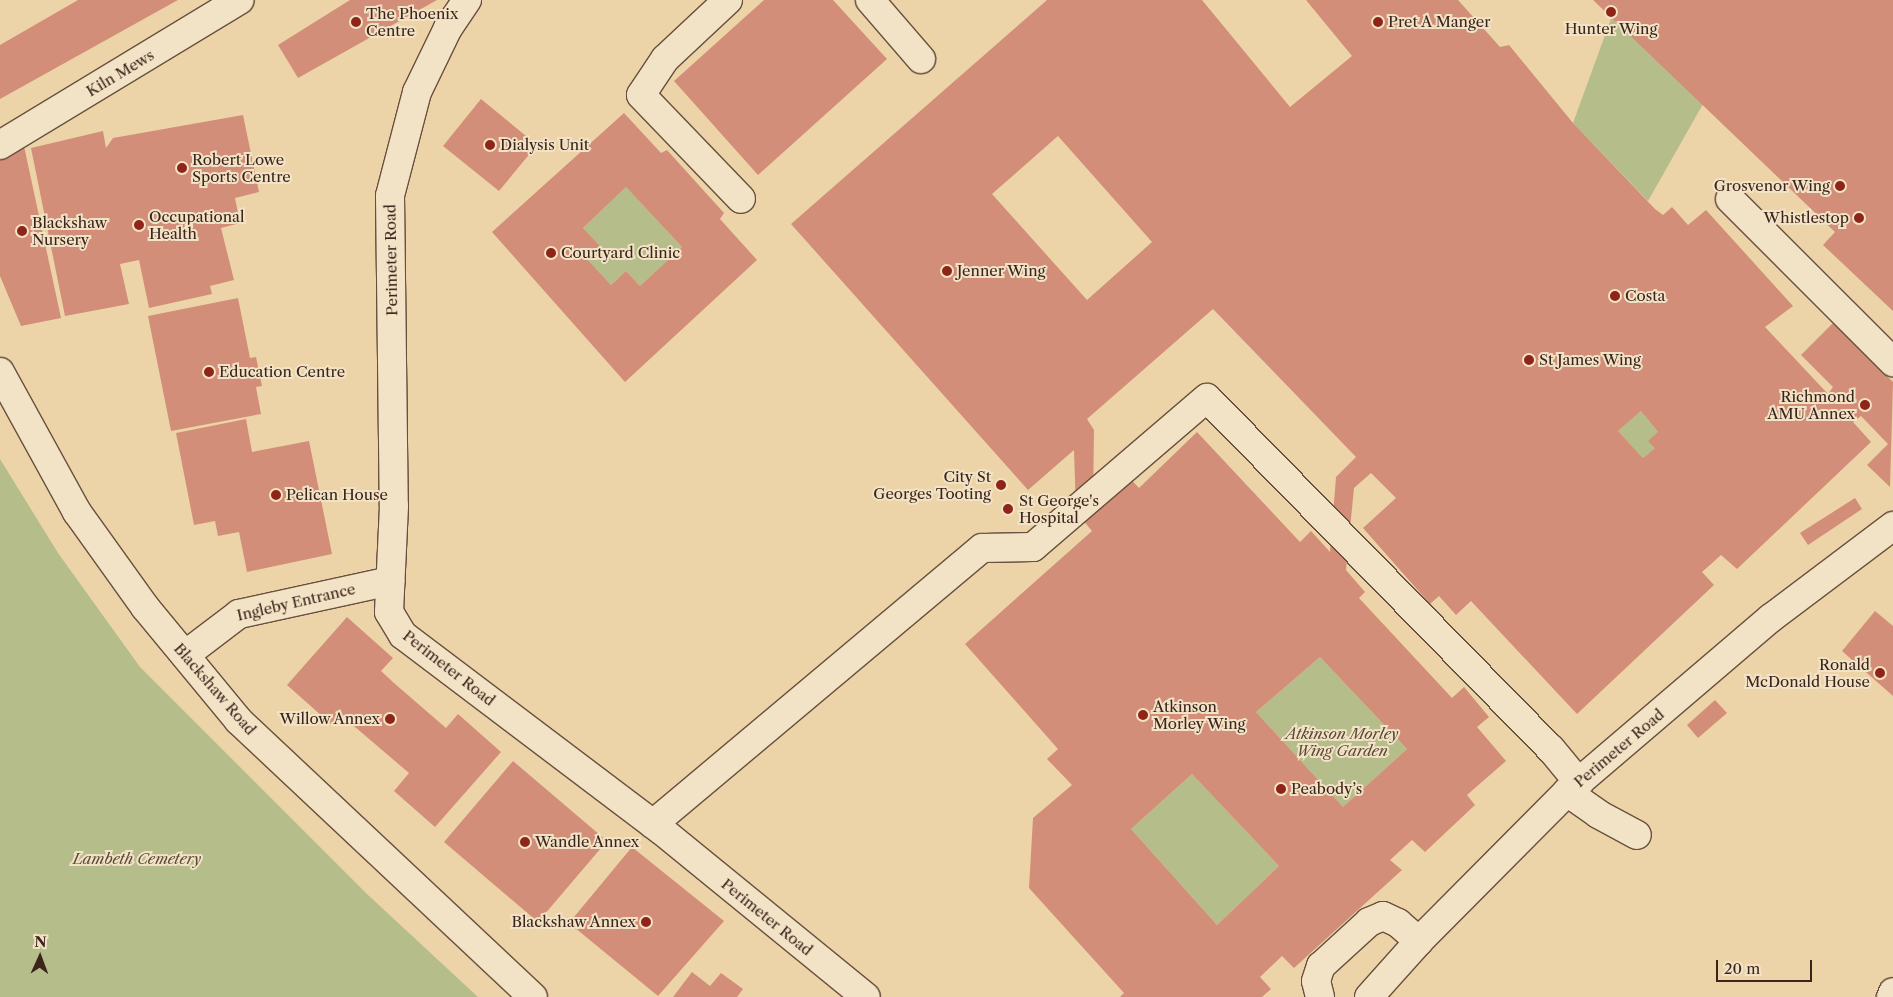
<!DOCTYPE html>
<meta charset="utf-8">
<style>
body{margin:0}
#map{position:relative;width:1893px;height:997px;overflow:hidden;background:#edd4a8;font-family:"Libre Caslon Text",serif}
div>[style]{position:absolute}
[style*='--x']{left:calc(var(--x)*1px);top:calc(var(--y)*1px);width:calc(var(--w)*1px);rotate:calc(var(--a)*1deg)}
.green>*{inset:0;background:#b5bd8a}
.building>*{inset:0;background:#d38e79}
.roads{filter:drop-shadow(1px 0 #68503e) drop-shadow(-1px 0 #68503e) drop-shadow(0 1px #68503e) drop-shadow(0 -1px #68503e)}
.minor>*{height:28px;margin:-14px;padding:0 14px;transform-origin:14px;border-radius:14px;background:#f3e3c6}
.dots>*{width:14px;height:14px;translate:-50% -50%;box-sizing:border-box;border:2px solid #f3e3c6;border-radius:50%}
span{translate:-50% -50%;white-space:nowrap;text-align:center;line-height:1.15;-webkit-text-stroke:4px #f3e3c6;paint-order:stroke}
.poi-label{font-size:15px;color:#3b241b}
.left{translate:0 -50%;text-align:left}
.right{translate:-100% -50%;text-align:right}
.street-label{font-size:15px;color:#3b241b}
.park-label{font-size:15px;color:#5a4a37;font-style:italic}
.north{position:absolute;left:15px;top:932px;width:50px;height:50px;-webkit-text-stroke:4px #f3e3c6;paint-order:stroke;rotate:2deg;font-size:14px;font-weight:700;line-height:20px;text-align:center;color:#3b241b}
.north::after{content:'';display:block;margin:auto;width:18px;height:22px;background:#3b241b;clip-path:polygon(50% 0,100% 100%,50% 72%,0 100%)}
.scale{position:absolute;left:1716px;top:960px;width:96px;height:22px;box-sizing:border-box;border:2px solid #3b241b;border-top:0;padding-left:6px;font-size:15px;line-height:18px;white-space:nowrap;color:#3b241b;-webkit-text-stroke:4px #f3e3c6;paint-order:stroke}
</style>
<div id="map">
<div class="green">
<i style="clip-path:polygon(1612px 16px,1703px 104px,1648px 201px,1573px 123px)"></i>
<i style="clip-path:polygon(626px 187px,682px 247px,640px 286px,626px 271px,611px 285px,586px 258px,600px 246px,583px 228px)"></i>
<i style="clip-path:polygon(1641px 411px,1658px 432px,1655px 448px,1643px 458px,1618px 431px)"></i>
<i style="clip-path:polygon(0 459px,58px 553px,140px 667px,368px 895px,478px 997px,0 997px)"></i>
<i style="clip-path:polygon(1320px 657px,1407px 749px,1343px 807px,1256px 712px)"></i>
<i style="clip-path:polygon(1192px 774px,1279px 866px,1217px 925px,1131px 829px)"></i>
</div>
<div class="building">
<i style="clip-path:polygon(78px 0,178px 0,0 99px,0 45px)"></i>
<i style="clip-path:polygon(350px 0,437px 0,298px 78px,278px 45px)"></i>
<i style="clip-path:polygon(764px 0,833px 0,887px 59px,758px 175px,674px 81px)"></i>
<i style="clip-path:polygon(evenodd,1047px 0,1202px 0,1290px 107px,1352px 56px,1306px 0,1458px 0,1500px 47px,1509px 45px,1573px 123px,1655px 209px,1663px 215px,1672px 207px,1688px 225px,1706px 210px,1793px 306px,1765px 327px,1828px 394px,1833px 387px,1801px 355px,1833px 323px,1893px 382px,1890px 487px,1867px 465px,1888px 444px,1861px 416px,1853px 422px,1871px 442px,1737px 569px,1721px 555px,1710px 565px,1702px 572px,1714px 585px,1577px 714px,1471px 601px,1456px 615px,1439px 596px,1430px 604px,1363px 528px,1396px 498px,1371px 473px,1354px 488px,1346px 570px,1365px 592px,1359px 598px,1452px 698px,1464px 687px,1489px 717px,1477px 727px,1506px 761px,1467px 795px,1475px 805px,1425px 852px,1412px 840px,1390px 860px,1402px 870px,1294px 968px,1282px 956px,1260px 977px,1271px 989px,1262px 997px,1120px 997px,1124px 993px,1029px 888px,1033px 818px,1072px 785px,1047px 759px,1058px 749px,965px 644px,1092px 531px,1076px 512px,1074px 450px,1028px 490px,791px 224px,1047px 0,1058px 136px,1152px 242px,1087px 300px,992px 194px,1058px 136px,1047px 0,1213px 309px,1356px 457px,1336px 477px,1330px 552px,1311px 531px,1300px 542px,1197px 432px,1139px 488px,1124px 472px,1093px 503px,1094px 430px,1087px 419px,1213px 309px,1047px 0,1641px 411px,1658px 432px,1648px 441px,1655px 448px,1643px 458px,1618px 431px,1641px 411px,1047px 0,1320px 657px,1407px 749px,1343px 807px,1256px 712px,1320px 657px,1047px 0,1192px 774px,1279px 866px,1217px 925px,1131px 829px,1192px 774px)"></i>
<i style="clip-path:polygon(1593px 0,1893px 0,1893px 311px,1823px 245px,1835px 232px)"></i>
<i style="clip-path:polygon(481px 99px,537px 145px,499px 191px,443px 146px)"></i>
<i style="clip-path:polygon(evenodd,624px 113px,661px 153px,667px 150px,724px 213px,720px 219px,757px 260px,625px 382px,492px 232px,624px 113px,626px 187px,682px 247px,640px 286px,626px 271px,611px 285px,586px 258px,600px 246px,583px 228px,626px 187px)"></i>
<i style="clip-path:polygon(243px 115px,259px 192px,235px 198px,240px 223px,221px 228px,234px 280px,210px 286px,212px 294px,149px 308px,139px 260px,120px 264px,129px 304px,65px 316px,31px 148px,103px 131px,106px 148px,113px 138px)"></i>
<i style="clip-path:polygon(24px 146px,61px 318px,21px 326px,0 276px,0 160px)"></i>
<i style="clip-path:polygon(238px 298px,250px 358px,256px 357px,262px 386px,256px 387px,261px 414px,171px 431px,148px 316px)"></i>
<i style="clip-path:polygon(246px 419px,252px 452px,309px 441px,332px 554px,247px 572px,239px 532px,218px 536px,215px 521px,194px 525px,176px 433px)"></i>
<i style="clip-path:polygon(1855px 498px,1862px 509px,1808px 545px,1800px 533px)"></i>
<i style="clip-path:polygon(1875px 611px,1893px 626px,1893px 696px,1842px 651px)"></i>
<i style="clip-path:polygon(347px 617px,393px 658px,381px 671px,394px 683px,446px 728px,458px 714px,501px 752px,435px 827px,394px 791px,409px 773px,341px 715px,332px 725px,287px 685px)"></i>
<i style="clip-path:polygon(1715px 700px,1727px 713px,1698px 738px,1687px 725px)"></i>
<i style="clip-path:polygon(513px 761px,607px 841px,538px 922px,444px 842px)"></i>
<i style="clip-path:polygon(632px 847px,724px 921px,658px 996px,569px 923px)"></i>
<i style="clip-path:polygon(692px 972px,710px 986px,721px 973px,743px 989px,737px 997px,673px 997px)"></i>
</div>
<div class="roads">
<div class="minor">
<i style="--x:467;--y:0;--w:34;--a:124"></i>
<i style="--x:448;--y:28;--w:71;--a:115.8"></i>
<i style="--x:417;--y:92;--w:107;--a:104.6"></i>
<i style="--x:390;--y:196;--w:310;--a:89.3"></i>
<i style="--x:394;--y:506;--w:106;--a:92.7"></i>
<i style="--x:389;--y:612;--w:27;--a:59"></i>
<i style="--x:403;--y:635;--w:323;--a:37.1"></i>
<i style="--x:661;--y:830;--w:264;--a:39.2"></i>
<i style="--x:728;--y:0;--w:86;--a:136.9"></i>
<i style="--x:665;--y:59;--w:43;--a:123.7"></i>
<i style="--x:641;--y:95;--w:144;--a:46.1"></i>
<i style="--x:870;--y:0;--w:78;--a:49.2"></i>
<i style="--x:0;--y:145;--w:280;--a:-31.2"></i>
<i style="--x:1730;--y:199;--w:231;--a:45"></i>
<i style="--x:0;--y:372;--w:160;--a:61.2"></i>
<i style="--x:77;--y:512;--w:117;--a:54.4"></i>
<i style="--x:145;--y:607;--w:148;--a:50.5"></i>
<i style="--x:239;--y:721;--w:403;--a:43.2"></i>
<i style="--x:185;--y:655;--w:68;--a:-37.2"></i>
<i style="--x:239;--y:614;--w:155;--a:-12.3"></i>
<i style="--x:1567;--y:792;--w:38;--a:35"></i>
<i style="--x:1598;--y:814;--w:44;--a:28.3"></i>
<i style="--x:653;--y:824;--w:429;--a:-40"></i>
<i style="--x:982;--y:548;--w:51;--a:-1.1"></i>
<i style="--x:1033;--y:547;--w:229;--a:-40.6"></i>
<i style="--x:1207;--y:398;--w:491;--a:45.6"></i>
<i style="--x:1551;--y:749;--w:44;--a:50.5"></i>
<i style="--x:1320;--y:997;--w:16;--a:-104"></i>
<i style="--x:1316;--y:981;--w:16;--a:-72"></i>
<i style="--x:1321;--y:966;--w:65;--a:-42.5"></i>
<i style="--x:1369;--y:922;--w:15;--a:-23"></i>
<i style="--x:1383;--y:916;--w:17;--a:25"></i>
<i style="--x:1398;--y:923;--w:28;--a:41"></i>
<i style="--x:1369;--y:997;--w:75;--a:-48.2"></i>
<i style="--x:1419;--y:941;--w:210;--a:-45.2"></i>
<i style="--x:1567;--y:792;--w:268;--a:-40.5"></i>
<i style="--x:1771;--y:618;--w:153;--a:-37"></i>
<i style="--x:1891;--y:997;--w:5;--a:-68"></i>
</div>
</div>
<div class="dots">
<i style="left:1611px;top:12px;background:#8f2418"></i>
<i style="left:356px;top:22px;background:#8f2418"></i>
<i style="left:1378px;top:22px;background:#8f2418"></i>
<i style="left:490px;top:145px;background:#8f2418"></i>
<i style="left:182px;top:168px;background:#8f2418"></i>
<i style="left:1840px;top:186px;background:#8f2418"></i>
<i style="left:1859px;top:218px;background:#8f2418"></i>
<i style="left:139px;top:225px;background:#8f2418"></i>
<i style="left:22px;top:231px;background:#8f2418"></i>
<i style="left:551px;top:253px;background:#8f2418"></i>
<i style="left:947px;top:271px;background:#8f2418"></i>
<i style="left:1615px;top:296px;background:#8f2418"></i>
<i style="left:1529px;top:360px;background:#8f2418"></i>
<i style="left:209px;top:372px;background:#8f2418"></i>
<i style="left:1865px;top:405px;background:#8f2418"></i>
<i style="left:1001px;top:485px;background:#8f2418"></i>
<i style="left:276px;top:495px;background:#8f2418"></i>
<i style="left:1008px;top:509px;background:#8f2418"></i>
<i style="left:1880px;top:673px;background:#8f2418"></i>
<i style="left:1143px;top:715px;background:#8f2418"></i>
<i style="left:390px;top:719px;background:#8f2418"></i>
<i style="left:1281px;top:789px;background:#8f2418"></i>
<i style="left:525px;top:842px;background:#8f2418"></i>
<i style="left:646px;top:922px;background:#8f2418"></i>
</div>
<div class="poi-label">
<span class="left" style="left:366px;top:22px">The Phoenix<br>Centre</span>
<span class="left" style="left:1388px;top:22px">Pret A Manger</span>
<span style="left:1611px;top:29px">Hunter Wing</span>
<span class="left" style="left:500px;top:145px">Dialysis Unit</span>
<span class="left" style="left:192px;top:168px">Robert Lowe<br>Sports Centre</span>
<span class="right" style="left:1830px;top:186px">Grosvenor Wing</span>
<span class="left" style="left:149px;top:225px">Occupational<br>Health</span>
<span class="right" style="left:1849px;top:218px">Whistlestop</span>
<span class="left" style="left:32px;top:231px">Blackshaw<br>Nursery</span>
<span class="left" style="left:561px;top:253px">Courtyard Clinic</span>
<span class="left" style="left:957px;top:271px">Jenner Wing</span>
<span class="left" style="left:1625px;top:296px">Costa</span>
<span class="left" style="left:1539px;top:360px">St James Wing</span>
<span class="left" style="left:219px;top:372px">Education Centre</span>
<span class="right" style="left:1855px;top:405px">Richmond<br>AMU Annex</span>
<span class="right" style="left:991px;top:485px">City St<br>Georges Tooting</span>
<span class="left" style="left:286px;top:495px">Pelican House</span>
<span class="left" style="left:1019px;top:509px">St George's<br>Hospital</span>
<span class="right" style="left:1870px;top:673px">Ronald<br>McDonald House</span>
<span class="left" style="left:1153px;top:715px">Atkinson<br>Morley Wing</span>
<span class="right" style="left:380px;top:719px">Willow Annex</span>
<span class="left" style="left:1291px;top:789px">Peabody’s</span>
<span class="left" style="left:535px;top:842px">Wandle Annex</span>
<span class="right" style="left:636px;top:922px">Blackshaw Annex</span>
</div>
<div class="street-label">
<span style="left:120px;top:73px;rotate:-31deg">Kiln Mews</span>
<span style="left:391px;top:260px;rotate:-91deg">Perimeter Road</span>
<span style="left:296px;top:602px;rotate:-13deg">Ingleby Entrance</span>
<span style="left:449px;top:668px;rotate:38deg">Perimeter Road</span>
<span style="left:215px;top:689px;rotate:49deg">Blackshaw Road</span>
<span style="left:1619px;top:748px;rotate:-40deg">Perimeter Road</span>
<span style="left:767px;top:917px;rotate:39deg">Perimeter Road</span>
</div>
<div class="park-label">
<span style="left:1342px;top:742px">Atkinson Morley<br>Wing Garden</span>
<span style="left:137px;top:859px">Lambeth Cemetery</span>
</div>
<div class="north">N</div>
<div class="scale">20 m</div>
</div>
